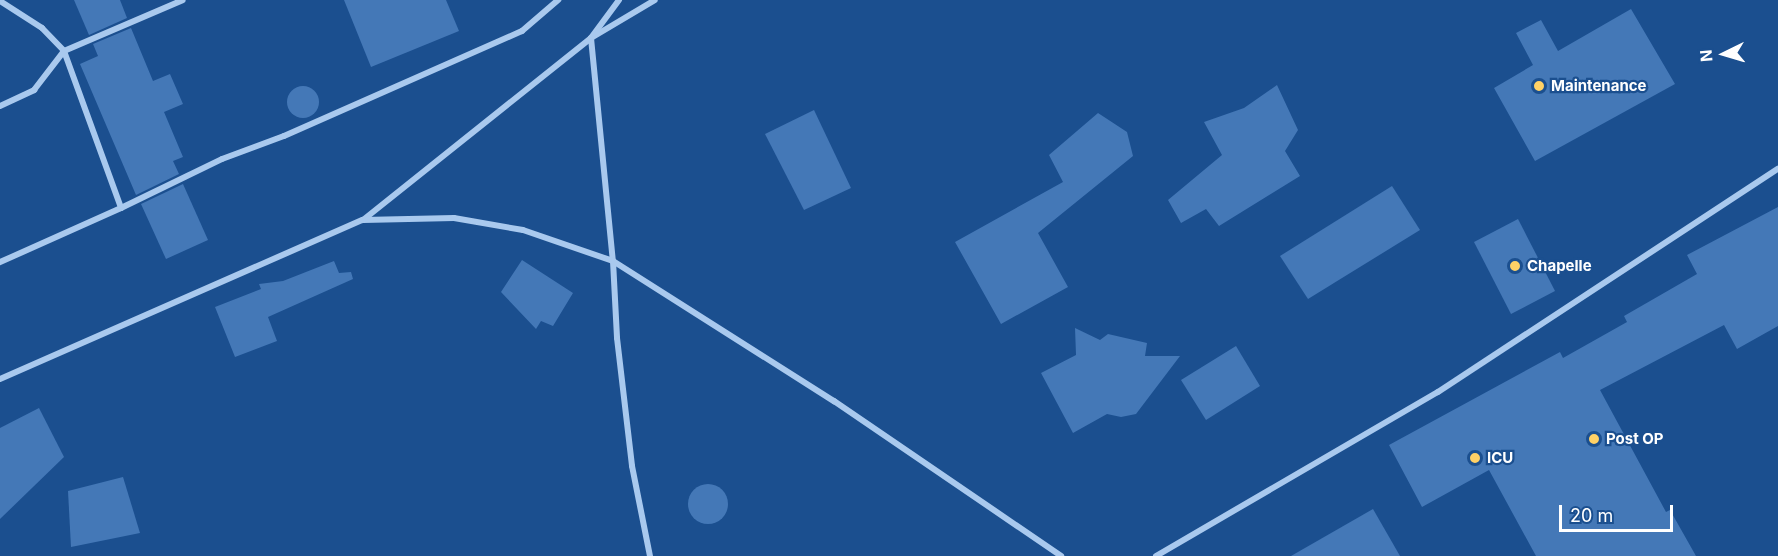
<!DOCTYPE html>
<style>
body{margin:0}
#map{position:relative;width:1778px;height:556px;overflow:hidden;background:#1b4f8f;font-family:Inter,sans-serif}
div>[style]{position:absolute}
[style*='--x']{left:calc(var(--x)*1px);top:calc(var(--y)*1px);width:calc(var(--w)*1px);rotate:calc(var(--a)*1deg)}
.building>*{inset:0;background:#4478b7}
.round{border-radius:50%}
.street>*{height:6px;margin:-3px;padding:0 3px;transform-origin:3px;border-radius:3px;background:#a9c9ee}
.dots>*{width:16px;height:16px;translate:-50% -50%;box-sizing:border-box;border:3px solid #1b4f8f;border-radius:50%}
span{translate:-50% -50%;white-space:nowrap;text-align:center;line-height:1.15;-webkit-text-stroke:4.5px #1b4f8f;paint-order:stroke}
.poi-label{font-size:15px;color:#fff;font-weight:700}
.left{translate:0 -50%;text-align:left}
.north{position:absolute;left:1694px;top:24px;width:60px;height:60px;-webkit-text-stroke:4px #1b4f8f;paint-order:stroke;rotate:265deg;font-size:16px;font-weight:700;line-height:24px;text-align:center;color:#fff}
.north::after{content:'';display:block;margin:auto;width:21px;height:27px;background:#fff;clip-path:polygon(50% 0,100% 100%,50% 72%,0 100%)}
.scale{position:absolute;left:1559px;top:505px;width:114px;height:27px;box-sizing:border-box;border:3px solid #fff;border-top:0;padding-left:8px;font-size:18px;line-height:21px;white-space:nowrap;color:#fff;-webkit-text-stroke:4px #1b4f8f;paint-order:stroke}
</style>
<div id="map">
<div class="building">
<i style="clip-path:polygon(74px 0,120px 0,127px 18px,89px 35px)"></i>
<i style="clip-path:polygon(344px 0,446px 0,459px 31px,371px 67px)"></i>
<i style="clip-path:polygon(1631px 9px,1675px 84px,1535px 161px,1494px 88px,1533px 65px,1516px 33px,1541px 20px,1558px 51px)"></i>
<i style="clip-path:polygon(131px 28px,153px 81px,170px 74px,183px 104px,164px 112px,183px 157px,173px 161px,179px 174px,136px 195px,80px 64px,98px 56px,93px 44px)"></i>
<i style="clip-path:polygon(1277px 85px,1298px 130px,1285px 151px,1300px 176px,1219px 226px,1206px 209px,1181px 223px,1168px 200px,1222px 155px,1204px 122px,1244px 108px)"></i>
<i class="round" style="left:287px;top:86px;width:32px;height:32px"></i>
<i style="clip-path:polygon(814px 110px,851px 188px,804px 210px,765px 134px)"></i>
<i style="clip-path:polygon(1098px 113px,1127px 132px,1133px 156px,1038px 233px,1068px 287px,1001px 324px,955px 242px,1063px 182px,1049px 155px)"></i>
<i style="clip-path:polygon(183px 184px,208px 240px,166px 259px,141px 204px)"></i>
<i style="clip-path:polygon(1392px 186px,1420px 230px,1308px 299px,1280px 256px)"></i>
<i style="clip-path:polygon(1778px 207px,1778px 326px,1737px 349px,1724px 325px,1600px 390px,1666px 512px,1670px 510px,1696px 556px,1536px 556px,1489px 470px,1422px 507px,1389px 445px,1560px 352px,1563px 358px,1627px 322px,1624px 316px,1697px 274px,1687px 255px)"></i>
<i style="clip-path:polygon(1518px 219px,1555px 291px,1511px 314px,1474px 242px)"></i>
<i style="clip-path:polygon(522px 260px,573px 293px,553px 326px,541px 321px,536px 329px,501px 292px)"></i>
<i style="clip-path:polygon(334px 261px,339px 273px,351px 272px,353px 279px,268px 317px,277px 341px,235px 357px,215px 307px,261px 289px,259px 284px,283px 281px)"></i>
<i style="clip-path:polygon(1075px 328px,1100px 340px,1108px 334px,1147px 343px,1145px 356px,1180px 356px,1136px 414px,1121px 417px,1107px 414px,1073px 433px,1041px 373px,1076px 355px)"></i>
<i style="clip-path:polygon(1236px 346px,1260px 386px,1206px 420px,1181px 380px)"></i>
<i style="clip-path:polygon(39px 408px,64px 457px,0 519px,0 428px)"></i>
<i style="clip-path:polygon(123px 477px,140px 533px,71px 547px,68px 491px)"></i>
<i class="round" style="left:688px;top:484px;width:40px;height:40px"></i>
<i style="clip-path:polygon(1373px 509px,1400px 556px,1291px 556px)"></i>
</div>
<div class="street">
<i style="--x:619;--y:0;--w:47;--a:126.4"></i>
<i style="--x:591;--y:38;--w:224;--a:84.4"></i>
<i style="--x:613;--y:261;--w:77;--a:87"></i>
<i style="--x:617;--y:338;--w:129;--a:83.3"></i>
<i style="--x:632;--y:466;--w:92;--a:78.7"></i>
<i style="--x:0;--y:1;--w:50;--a:32.7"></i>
<i style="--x:42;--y:28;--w:32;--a:46"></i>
<i style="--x:64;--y:51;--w:167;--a:70"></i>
<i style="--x:121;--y:208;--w:133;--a:155.9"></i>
<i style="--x:0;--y:106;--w:38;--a:-25"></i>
<i style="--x:34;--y:90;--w:49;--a:-52.4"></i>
<i style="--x:64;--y:51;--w:129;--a:-23.2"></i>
<i style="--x:121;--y:208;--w:112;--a:-25.9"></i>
<i style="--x:222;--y:159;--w:66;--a:-20.4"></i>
<i style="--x:284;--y:136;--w:260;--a:-23.8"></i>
<i style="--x:522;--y:31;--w:48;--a:-40.7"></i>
<i style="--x:363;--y:220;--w:91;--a:-1.3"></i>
<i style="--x:454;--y:218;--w:70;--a:9.9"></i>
<i style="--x:523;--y:230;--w:95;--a:19"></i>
<i style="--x:613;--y:261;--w:262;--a:32.4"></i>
<i style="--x:834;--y:401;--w:275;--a:34.3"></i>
<i style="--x:0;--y:379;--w:396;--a:-23.7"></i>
<i style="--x:363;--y:220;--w:292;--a:-38.6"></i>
<i style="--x:591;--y:38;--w:74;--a:-30.7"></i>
<i style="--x:1156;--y:556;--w:326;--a:-30.2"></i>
<i style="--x:1438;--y:392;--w:407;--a:-33.3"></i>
</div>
<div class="dots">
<i style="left:1539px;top:86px;background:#ffd166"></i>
<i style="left:1515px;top:266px;background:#ffd166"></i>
<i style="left:1594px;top:439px;background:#ffd166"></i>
<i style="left:1475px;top:458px;background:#ffd166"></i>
</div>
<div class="poi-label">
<span class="left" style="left:1551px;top:86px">Maintenance</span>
<span class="left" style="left:1527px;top:266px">Chapelle</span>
<span class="left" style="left:1606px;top:439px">Post OP</span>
<span class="left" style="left:1487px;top:458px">ICU</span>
</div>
<div class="north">N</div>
<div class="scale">20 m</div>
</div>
